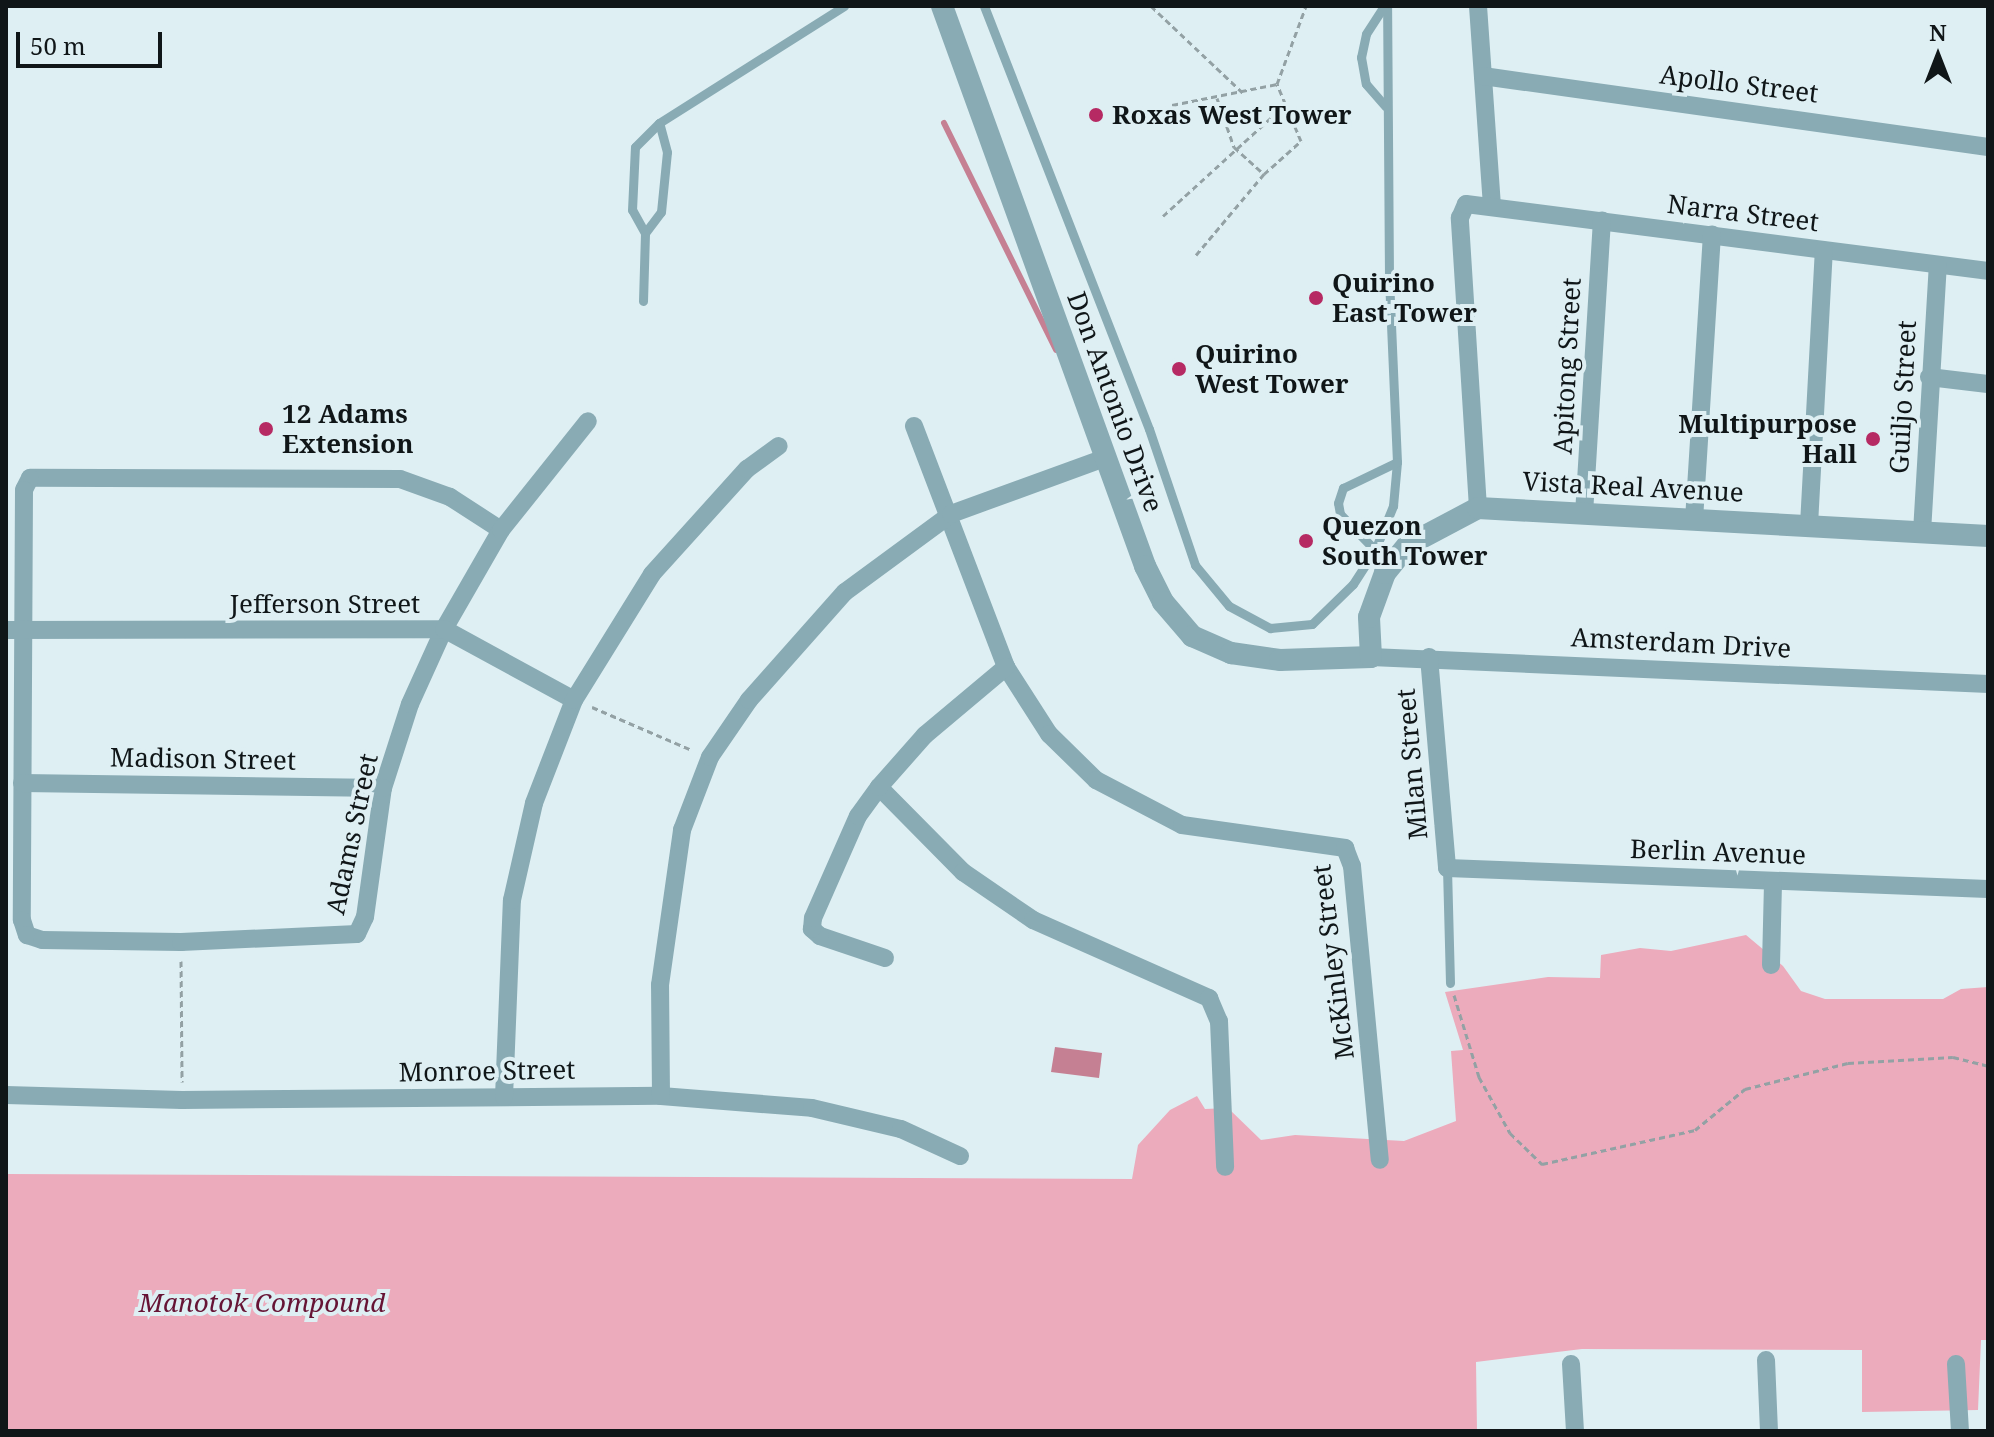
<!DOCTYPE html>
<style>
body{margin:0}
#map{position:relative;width:1994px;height:1437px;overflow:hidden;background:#deeff3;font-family:"Noto Serif",serif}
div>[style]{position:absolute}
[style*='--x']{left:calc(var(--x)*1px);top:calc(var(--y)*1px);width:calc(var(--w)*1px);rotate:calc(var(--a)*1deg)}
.green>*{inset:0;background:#ecabbc}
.water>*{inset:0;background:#c58093}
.stream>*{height:6px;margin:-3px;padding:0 3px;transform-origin:3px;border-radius:3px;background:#c58093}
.path>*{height:3px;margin-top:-1.5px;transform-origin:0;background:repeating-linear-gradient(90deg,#93a1a4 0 6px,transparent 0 10px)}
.service>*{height:9px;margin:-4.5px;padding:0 4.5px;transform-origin:4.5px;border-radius:4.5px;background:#89abb4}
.minor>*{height:18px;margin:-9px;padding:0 9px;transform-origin:9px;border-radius:9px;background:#89abb4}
.tertiary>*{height:22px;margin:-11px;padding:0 11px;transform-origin:11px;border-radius:11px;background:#89abb4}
.dots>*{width:22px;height:22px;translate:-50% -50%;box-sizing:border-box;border:4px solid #deeff3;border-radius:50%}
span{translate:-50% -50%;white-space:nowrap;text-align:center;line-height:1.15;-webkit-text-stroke:8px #deeff3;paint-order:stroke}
.street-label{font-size:26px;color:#101618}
.poi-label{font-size:26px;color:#101618;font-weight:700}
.left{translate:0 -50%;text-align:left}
.right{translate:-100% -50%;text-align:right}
.park-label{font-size:26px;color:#661435;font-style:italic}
.frame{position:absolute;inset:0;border:8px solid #101618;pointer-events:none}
.north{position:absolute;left:1898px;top:16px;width:80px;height:80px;-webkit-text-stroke:6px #deeff3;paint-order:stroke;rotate:0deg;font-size:22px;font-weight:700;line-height:32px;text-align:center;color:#101618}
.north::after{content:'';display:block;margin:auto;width:28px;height:36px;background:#101618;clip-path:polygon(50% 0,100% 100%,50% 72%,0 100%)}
.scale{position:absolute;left:16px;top:32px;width:146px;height:36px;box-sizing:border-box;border:4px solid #101618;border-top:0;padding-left:10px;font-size:24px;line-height:28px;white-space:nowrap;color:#101618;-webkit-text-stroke:6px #deeff3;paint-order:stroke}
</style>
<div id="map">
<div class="green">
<i style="clip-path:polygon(1746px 935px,1783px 966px,1801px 991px,1825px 999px,1943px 999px,1961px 989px,1988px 987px,1988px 1340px,1981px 1340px,1978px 1410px,1862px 1412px,1862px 1350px,1582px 1349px,1476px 1362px,1477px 1431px,6px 1431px,6px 1174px,1132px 1179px,1138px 1145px,1170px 1110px,1197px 1096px,1205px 1109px,1228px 1108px,1261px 1140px,1295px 1135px,1404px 1141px,1456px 1121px,1451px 1051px,1463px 1050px,1445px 992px,1548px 977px,1600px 978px,1601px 955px,1640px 948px,1671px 951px)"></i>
</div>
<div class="water">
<i style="clip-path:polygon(1055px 1047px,1102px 1053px,1099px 1078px,1051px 1072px)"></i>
</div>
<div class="stream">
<i style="--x:944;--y:123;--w:253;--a:63.7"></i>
</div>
<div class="path">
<i style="--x:1151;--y:6;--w:128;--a:43.4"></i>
<i style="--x:1217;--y:98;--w:52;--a:70.9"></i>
<i style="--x:1234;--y:147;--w:40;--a:42"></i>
<i style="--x:1172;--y:105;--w:107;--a:-11.3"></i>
<i style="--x:1277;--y:84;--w:83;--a:-69.6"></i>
<i style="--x:1163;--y:216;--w:166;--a:-42.3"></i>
<i style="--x:1196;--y:255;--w:106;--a:-50"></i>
<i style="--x:1264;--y:174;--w:50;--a:-41.7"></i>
<i style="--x:1301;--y:141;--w:62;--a:-112.8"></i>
<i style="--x:592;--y:707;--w:109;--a:23.3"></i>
<i style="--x:181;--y:961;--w:121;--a:89.5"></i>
<i style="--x:1454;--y:995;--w:86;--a:73"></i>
<i style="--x:1479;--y:1077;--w:64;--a:61"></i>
<i style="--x:1510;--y:1133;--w:45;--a:44.1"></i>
<i style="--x:1542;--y:1164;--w:157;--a:-12.5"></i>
<i style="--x:1695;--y:1130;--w:65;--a:-39.4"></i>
<i style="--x:1745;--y:1089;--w:106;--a:-14.2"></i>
<i style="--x:1848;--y:1063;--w:105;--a:-3.3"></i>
<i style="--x:1953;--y:1057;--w:36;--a:14"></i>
</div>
<div class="service">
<i style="--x:984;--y:6;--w:454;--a:68.7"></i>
<i style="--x:1149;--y:429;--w:144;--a:71.3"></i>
<i style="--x:1195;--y:565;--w:53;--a:50.3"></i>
<i style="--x:1229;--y:606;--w:47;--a:28.2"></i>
<i style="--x:1270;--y:628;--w:42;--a:-5.4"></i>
<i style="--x:1312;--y:624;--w:57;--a:-44.3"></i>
<i style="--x:1353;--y:584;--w:40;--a:-57.1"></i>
<i style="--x:1375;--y:550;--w:48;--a:-67.8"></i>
<i style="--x:1393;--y:506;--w:44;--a:-84.8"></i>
<i style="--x:1397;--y:462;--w:184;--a:-92.5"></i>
<i style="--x:1389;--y:278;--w:272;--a:-90.4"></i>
<i style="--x:1384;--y:6;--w:33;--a:123"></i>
<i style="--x:1366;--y:34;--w:24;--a:102"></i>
<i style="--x:1361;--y:57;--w:27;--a:80"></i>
<i style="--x:1366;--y:84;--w:30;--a:49"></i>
<i style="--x:645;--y:233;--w:26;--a:-53"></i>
<i style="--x:661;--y:212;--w:60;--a:-84.3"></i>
<i style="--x:667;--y:152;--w:30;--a:-105"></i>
<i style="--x:643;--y:301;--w:68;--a:-88.3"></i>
<i style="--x:645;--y:233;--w:26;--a:-119"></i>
<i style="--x:632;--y:210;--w:63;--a:-87.3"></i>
<i style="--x:635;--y:147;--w:34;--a:-45"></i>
<i style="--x:659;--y:123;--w:219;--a:-32.3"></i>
<i style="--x:1375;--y:550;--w:50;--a:-134.2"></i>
<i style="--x:1340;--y:514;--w:11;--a:-100"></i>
<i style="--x:1338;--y:503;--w:16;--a:-72"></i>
<i style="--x:1343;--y:488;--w:60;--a:-25.7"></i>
<i style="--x:1447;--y:868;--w:115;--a:88.5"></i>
</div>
<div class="minor">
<i style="--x:1478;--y:6;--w:198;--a:86"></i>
<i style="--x:1483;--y:76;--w:510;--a:8"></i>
<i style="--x:1929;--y:377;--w:59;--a:6.8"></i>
<i style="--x:914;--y:426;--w:258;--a:69.1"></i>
<i style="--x:1006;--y:667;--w:80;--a:57.3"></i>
<i style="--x:1049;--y:734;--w:66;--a:44.4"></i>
<i style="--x:1096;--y:780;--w:97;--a:27.6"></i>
<i style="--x:1182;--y:825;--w:165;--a:8"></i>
<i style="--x:1345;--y:848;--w:19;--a:69"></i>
<i style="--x:1352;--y:866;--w:295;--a:84.6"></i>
<i style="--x:1478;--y:508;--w:291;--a:-93.6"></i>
<i style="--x:1460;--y:218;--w:15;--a:-67"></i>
<i style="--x:1466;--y:204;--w:526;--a:7.31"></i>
<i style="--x:1584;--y:514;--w:294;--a:-86.5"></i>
<i style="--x:1694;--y:520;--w:286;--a:-86.4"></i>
<i style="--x:1809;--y:525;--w:275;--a:-86.9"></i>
<i style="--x:501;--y:530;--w:61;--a:-147.1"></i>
<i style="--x:450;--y:497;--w:53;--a:-160.2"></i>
<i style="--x:400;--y:479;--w:370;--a:-179.8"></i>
<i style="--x:30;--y:478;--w:13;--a:117"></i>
<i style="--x:24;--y:490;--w:430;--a:90.3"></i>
<i style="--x:22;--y:920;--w:16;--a:72"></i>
<i style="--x:27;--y:935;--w:16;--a:18"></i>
<i style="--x:42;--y:940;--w:139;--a:0.8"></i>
<i style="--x:181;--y:942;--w:176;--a:-2.6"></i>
<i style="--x:357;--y:934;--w:19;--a:-65"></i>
<i style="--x:365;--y:917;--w:130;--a:-82.1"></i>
<i style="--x:383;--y:788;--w:88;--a:-72.2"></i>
<i style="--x:410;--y:704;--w:82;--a:-65.6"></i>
<i style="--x:444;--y:629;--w:114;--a:-60.1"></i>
<i style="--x:501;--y:530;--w:139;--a:-51.4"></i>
<i style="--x:1922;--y:532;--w:267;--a:-86.6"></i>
<i style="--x:6;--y:630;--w:438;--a:-0.1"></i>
<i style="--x:444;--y:629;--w:148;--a:28.6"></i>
<i style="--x:1371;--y:657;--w:618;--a:2.51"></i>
<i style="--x:1429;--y:657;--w:212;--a:85.1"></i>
<i style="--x:1447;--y:868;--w:541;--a:2.22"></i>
<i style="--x:22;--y:783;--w:361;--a:0.8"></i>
<i style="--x:879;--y:787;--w:120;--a:45.3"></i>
<i style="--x:963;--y:872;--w:85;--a:34.4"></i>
<i style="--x:1033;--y:920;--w:193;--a:23.9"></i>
<i style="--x:1209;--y:998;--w:25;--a:67"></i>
<i style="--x:1219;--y:1021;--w:146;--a:87.6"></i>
<i style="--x:885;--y:958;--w:69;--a:-161.3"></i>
<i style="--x:820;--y:936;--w:11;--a:-139"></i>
<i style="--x:812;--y:929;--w:11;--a:-85"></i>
<i style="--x:813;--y:918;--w:111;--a:-66.2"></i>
<i style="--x:858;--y:816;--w:36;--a:-54"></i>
<i style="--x:879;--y:787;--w:69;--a:-48.5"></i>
<i style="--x:925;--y:735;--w:106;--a:-40"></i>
<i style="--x:1771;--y:965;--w:84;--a:-88.6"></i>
<i style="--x:6;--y:1095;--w:176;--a:1.6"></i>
<i style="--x:182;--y:1100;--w:479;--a:-0.5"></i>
<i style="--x:661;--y:1096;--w:151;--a:4.5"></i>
<i style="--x:812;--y:1108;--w:91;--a:13.3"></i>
<i style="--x:901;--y:1129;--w:65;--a:24.6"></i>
<i style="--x:661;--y:1096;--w:111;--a:-90.5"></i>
<i style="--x:660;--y:985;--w:157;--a:-81.9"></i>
<i style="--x:682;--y:830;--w:78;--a:-69"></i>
<i style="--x:710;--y:757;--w:69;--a:-55.6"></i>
<i style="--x:749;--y:700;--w:144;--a:-48.4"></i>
<i style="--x:845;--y:592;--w:132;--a:-36.3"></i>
<i style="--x:951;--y:514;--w:164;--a:-20"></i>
<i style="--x:504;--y:1097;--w:197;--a:-87.7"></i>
<i style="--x:512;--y:900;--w:99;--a:-77.2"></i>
<i style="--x:534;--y:803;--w:110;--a:-68.8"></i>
<i style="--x:574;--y:700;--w:148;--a:-58.2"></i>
<i style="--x:652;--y:574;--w:142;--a:-47.9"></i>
<i style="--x:747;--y:469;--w:39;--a:-36"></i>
<i style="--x:1766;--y:1360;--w:71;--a:87.6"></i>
<i style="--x:1571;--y:1364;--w:67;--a:86.6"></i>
<i style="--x:1956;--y:1364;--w:67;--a:86.6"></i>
</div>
<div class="tertiary">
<i style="--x:942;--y:6;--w:596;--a:70.07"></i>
<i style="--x:1145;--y:566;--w:40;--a:63.4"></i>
<i style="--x:1163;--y:602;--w:45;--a:49.5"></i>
<i style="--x:1192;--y:636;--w:43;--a:23.6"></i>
<i style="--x:1231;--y:653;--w:49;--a:8.1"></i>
<i style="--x:1280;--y:660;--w:91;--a:-1.9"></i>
<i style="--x:1371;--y:657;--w:40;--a:-92.9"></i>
<i style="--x:1369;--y:617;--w:47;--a:-70"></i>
<i style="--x:1385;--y:573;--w:36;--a:-51"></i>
<i style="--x:1408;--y:545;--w:79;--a:-27.9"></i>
<i style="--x:1478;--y:508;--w:511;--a:3.14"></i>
</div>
<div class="dots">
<i style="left:1096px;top:115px;background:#b62a63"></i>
<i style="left:1316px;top:298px;background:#b62a63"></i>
<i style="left:1179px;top:369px;background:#b62a63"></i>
<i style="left:266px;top:429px;background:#b62a63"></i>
<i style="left:1873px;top:439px;background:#b62a63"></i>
<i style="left:1306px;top:541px;background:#b62a63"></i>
</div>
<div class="street-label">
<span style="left:1739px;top:84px;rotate:7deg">Apollo Street</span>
<span style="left:1743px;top:213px;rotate:7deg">Narra Street</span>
<span style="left:1567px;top:366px;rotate:-87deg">Apitong Street</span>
<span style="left:1903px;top:397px;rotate:-87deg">Guiljo Street</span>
<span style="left:1115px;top:402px;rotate:70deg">Don Antonio Drive</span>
<span style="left:1633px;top:487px;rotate:3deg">Vista Real Avenue</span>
<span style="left:325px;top:604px">Jefferson Street</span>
<span style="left:1681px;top:643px;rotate:3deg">Amsterdam Drive</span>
<span style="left:203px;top:759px;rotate:1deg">Madison Street</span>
<span style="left:1412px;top:764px;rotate:-95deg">Milan Street</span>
<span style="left:352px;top:834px;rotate:-78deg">Adams Street</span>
<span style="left:1718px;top:852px;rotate:2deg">Berlin Avenue</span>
<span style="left:1333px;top:962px;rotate:-97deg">McKinley Street</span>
<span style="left:487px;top:1071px;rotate:-1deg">Monroe Street</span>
</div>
<div class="poi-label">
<span class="left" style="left:1112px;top:115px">Roxas West Tower</span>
<span class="left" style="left:1332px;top:298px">Quirino<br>East Tower</span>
<span class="left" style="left:1195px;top:369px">Quirino<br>West Tower</span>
<span class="left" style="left:282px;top:429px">12 Adams<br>Extension</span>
<span class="right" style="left:1857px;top:439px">Multipurpose<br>Hall</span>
<span class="left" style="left:1322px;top:541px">Quezon<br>South Tower</span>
</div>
<div class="park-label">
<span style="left:262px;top:1303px">Manotok Compound</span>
</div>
<div class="frame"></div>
<div class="north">N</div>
<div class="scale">50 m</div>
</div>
